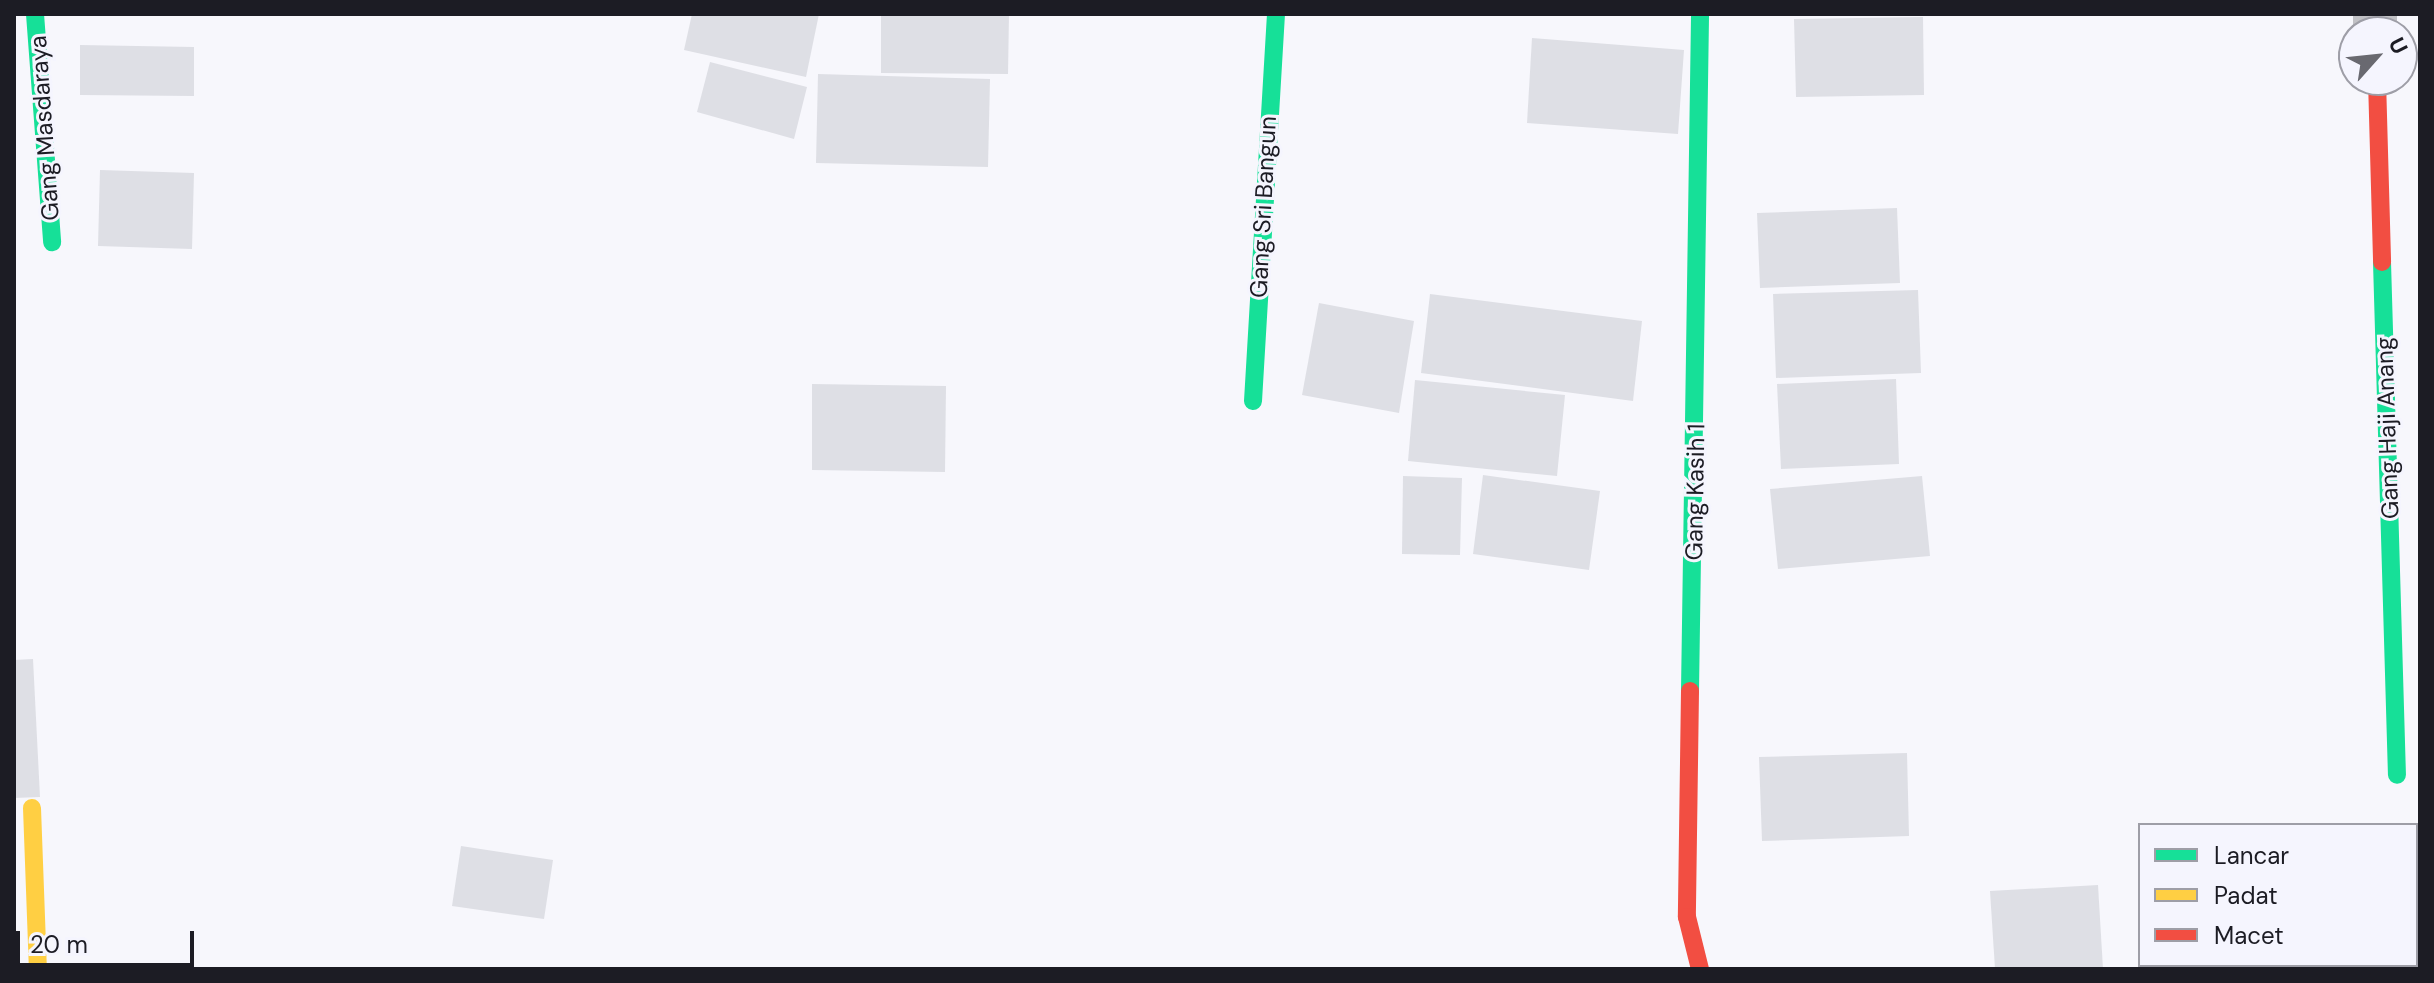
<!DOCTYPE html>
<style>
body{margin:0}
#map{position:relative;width:2434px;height:983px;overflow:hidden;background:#f7f7fc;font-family:"DM Sans",sans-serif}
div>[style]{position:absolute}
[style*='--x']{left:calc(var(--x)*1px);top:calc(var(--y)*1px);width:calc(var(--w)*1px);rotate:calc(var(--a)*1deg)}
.building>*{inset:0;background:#dedfe5}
.street>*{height:44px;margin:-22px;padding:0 22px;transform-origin:22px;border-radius:22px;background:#c1c1c5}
.fast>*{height:18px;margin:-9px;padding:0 9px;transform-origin:9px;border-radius:9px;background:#16e098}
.slow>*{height:18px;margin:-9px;padding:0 9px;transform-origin:9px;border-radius:9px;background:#ffcf43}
.jam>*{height:18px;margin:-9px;padding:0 9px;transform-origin:9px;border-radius:9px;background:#f24e42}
span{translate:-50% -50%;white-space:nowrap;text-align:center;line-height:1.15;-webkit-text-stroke:6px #f5f5fe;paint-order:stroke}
.street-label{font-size:24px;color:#1c1c24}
.frame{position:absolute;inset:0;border:16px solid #1c1c24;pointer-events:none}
.legend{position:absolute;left:2138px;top:823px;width:280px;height:144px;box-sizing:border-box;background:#f5f5fe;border:2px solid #9e9ea7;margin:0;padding:10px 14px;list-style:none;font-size:24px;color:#1c1c24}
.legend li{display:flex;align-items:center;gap:16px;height:40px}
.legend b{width:40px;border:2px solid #9e9ea7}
.north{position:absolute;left:2338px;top:16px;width:80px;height:80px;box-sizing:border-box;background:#f5f5fe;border:2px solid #9e9ea7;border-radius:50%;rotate:63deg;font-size:22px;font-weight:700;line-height:32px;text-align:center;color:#1c1c24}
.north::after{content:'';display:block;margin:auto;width:28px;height:36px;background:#696970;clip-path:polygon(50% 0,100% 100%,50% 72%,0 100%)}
.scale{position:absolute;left:16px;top:931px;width:178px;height:36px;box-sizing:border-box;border:4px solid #1c1c24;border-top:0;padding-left:10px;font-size:24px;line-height:28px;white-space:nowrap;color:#1c1c24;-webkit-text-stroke:6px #f5f5fe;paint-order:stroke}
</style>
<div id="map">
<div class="building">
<i style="clip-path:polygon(692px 14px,819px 14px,806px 77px,684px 50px)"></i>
<i style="clip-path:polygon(881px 14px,1009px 14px,1008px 74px,881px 73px)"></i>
<i style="clip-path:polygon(1923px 17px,1924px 95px,1796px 97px,1794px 19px)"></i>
<i style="clip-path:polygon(1532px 38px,1684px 50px,1678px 134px,1527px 123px)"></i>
<i style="clip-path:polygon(80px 45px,194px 47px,194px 96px,80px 95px)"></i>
<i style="clip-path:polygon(710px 62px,807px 87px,794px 139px,697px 112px)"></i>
<i style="clip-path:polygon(818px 74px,990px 79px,988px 167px,816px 163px)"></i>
<i style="clip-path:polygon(100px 170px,194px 173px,192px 249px,98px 246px)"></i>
<i style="clip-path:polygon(1897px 208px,1900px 283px,1760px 288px,1757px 213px)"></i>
<i style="clip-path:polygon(1918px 290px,1921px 373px,1776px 378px,1773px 294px)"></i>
<i style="clip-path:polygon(1430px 294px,1642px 321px,1633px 401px,1421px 373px)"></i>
<i style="clip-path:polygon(1319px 303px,1414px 321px,1399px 413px,1302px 395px)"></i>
<i style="clip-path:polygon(1896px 379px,1899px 464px,1781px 469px,1777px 384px)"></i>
<i style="clip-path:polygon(1415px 380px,1565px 395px,1557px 476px,1408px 461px)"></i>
<i style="clip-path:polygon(812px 384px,946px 386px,945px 472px,812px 470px)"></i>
<i style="clip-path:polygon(1483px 475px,1600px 491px,1589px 570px,1473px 554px)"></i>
<i style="clip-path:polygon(1403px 476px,1462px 478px,1460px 555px,1402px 554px)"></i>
<i style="clip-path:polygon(1922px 476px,1930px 556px,1778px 569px,1770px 489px)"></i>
<i style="clip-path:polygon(33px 659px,40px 797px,14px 798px,14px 660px)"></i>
<i style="clip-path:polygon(1907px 753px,1909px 836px,1762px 841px,1759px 757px)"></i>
<i style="clip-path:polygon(461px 846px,553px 860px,544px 919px,452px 906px)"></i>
<i style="clip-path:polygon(2098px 885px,2103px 969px,1995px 969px,1990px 891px)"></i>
</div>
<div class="street">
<i style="--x:2375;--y:14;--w:18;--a:90"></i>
</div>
<div class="fast">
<i style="--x:35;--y:14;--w:229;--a:85.7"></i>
<i style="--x:2382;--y:262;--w:513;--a:88.33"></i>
<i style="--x:1253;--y:401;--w:388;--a:-86.6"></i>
<i style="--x:1690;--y:691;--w:677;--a:-89.15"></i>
</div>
<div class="slow">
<i style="--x:32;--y:808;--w:161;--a:87.9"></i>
</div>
<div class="jam">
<i style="--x:2377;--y:80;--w:182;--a:88.4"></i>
<i style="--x:1690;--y:691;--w:226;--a:90.8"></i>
<i style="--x:1687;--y:917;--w:54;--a:76"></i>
</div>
<div class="street-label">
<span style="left:44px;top:128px;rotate:-94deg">Gang Masdaraya</span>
<span style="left:1263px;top:207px;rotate:-87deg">Gang Sri Bangun</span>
<span style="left:2387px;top:428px;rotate:-92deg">Gang Haji Anang</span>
<span style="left:1695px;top:492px;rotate:-89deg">Gang Kasih 1</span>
</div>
<div class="frame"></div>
<ul class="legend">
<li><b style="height:10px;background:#16e098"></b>Lancar</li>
<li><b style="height:10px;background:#ffcf43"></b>Padat</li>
<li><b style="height:10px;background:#f24e42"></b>Macet</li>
</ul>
<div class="north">U</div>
<div class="scale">20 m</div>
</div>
